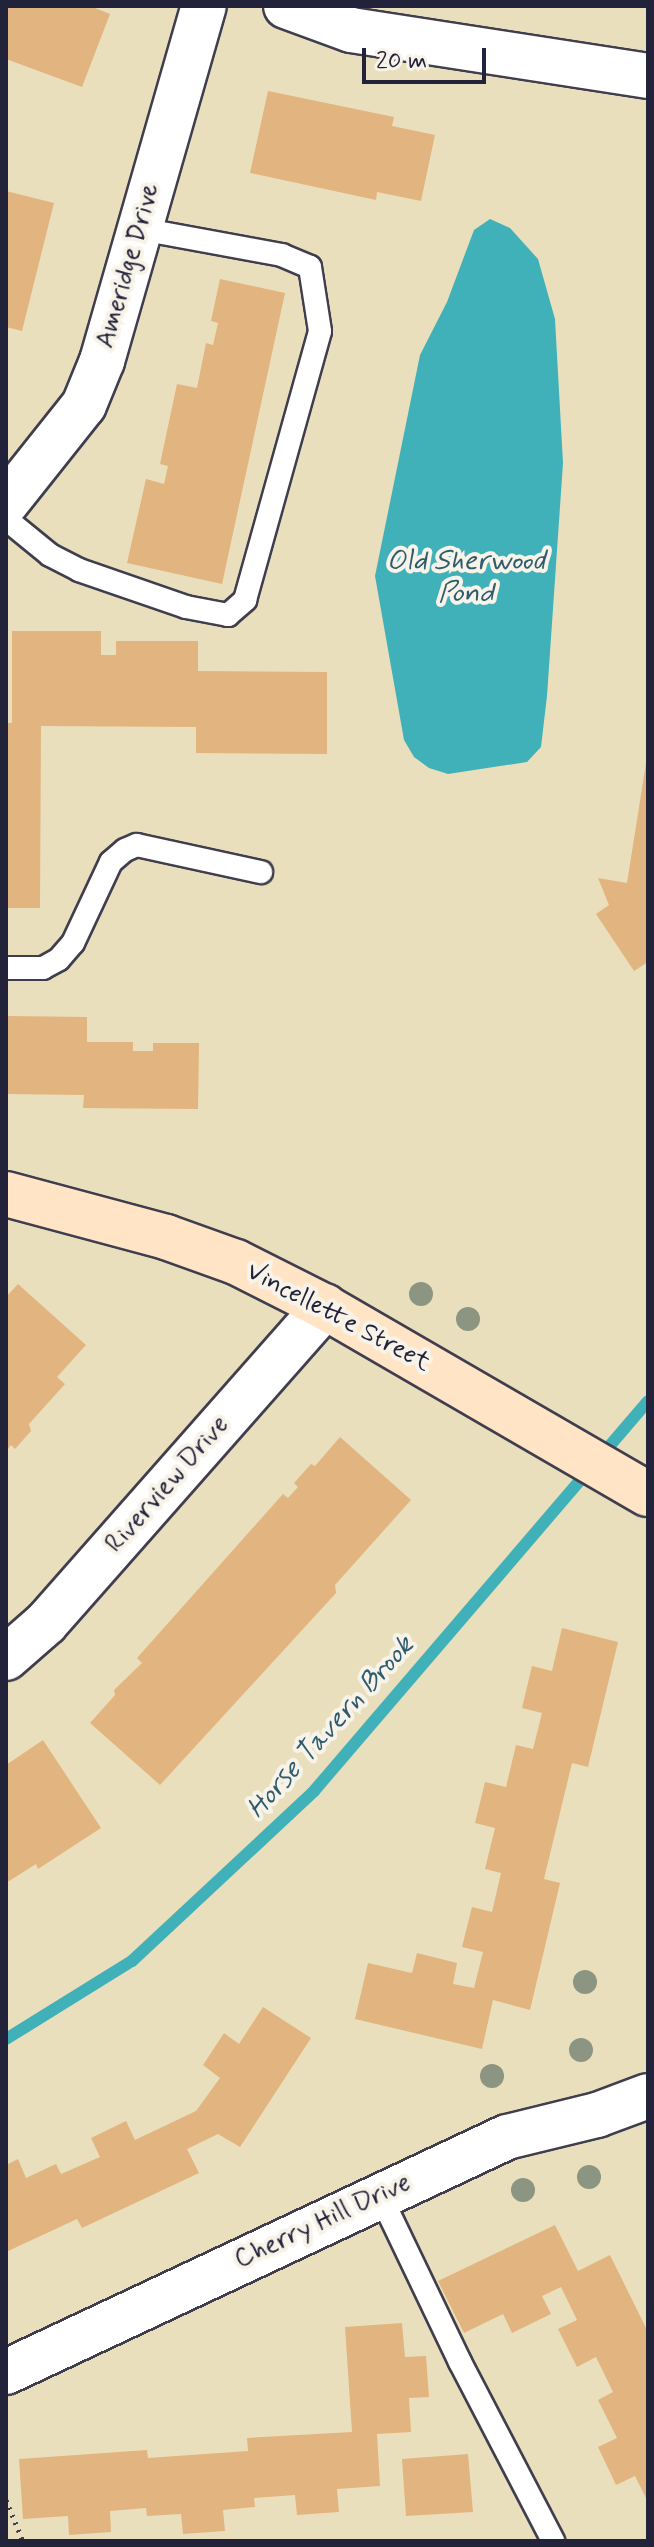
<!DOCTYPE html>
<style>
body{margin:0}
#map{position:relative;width:654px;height:2547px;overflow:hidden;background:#eadfbc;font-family:Mynerve,sans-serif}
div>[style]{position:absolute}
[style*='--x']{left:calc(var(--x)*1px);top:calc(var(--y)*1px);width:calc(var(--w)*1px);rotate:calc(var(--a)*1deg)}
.water>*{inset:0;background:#40b1b8}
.stream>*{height:12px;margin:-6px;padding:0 6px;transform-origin:6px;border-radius:6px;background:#40b1b8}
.building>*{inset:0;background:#e2b47f}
.path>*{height:5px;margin-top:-2.5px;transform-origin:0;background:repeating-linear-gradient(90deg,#403e4e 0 2px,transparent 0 8px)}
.roads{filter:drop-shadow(2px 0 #403e4e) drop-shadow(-2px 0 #403e4e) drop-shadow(0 2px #403e4e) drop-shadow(0 -2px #403e4e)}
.lane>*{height:22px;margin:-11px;padding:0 11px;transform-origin:11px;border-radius:11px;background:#fff}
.street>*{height:44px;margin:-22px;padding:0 22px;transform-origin:22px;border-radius:22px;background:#fff}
.secondary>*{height:44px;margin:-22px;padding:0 22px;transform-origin:22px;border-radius:22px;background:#ffe4c6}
.trees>*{width:24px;height:24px;margin:-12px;border-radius:50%;background:#8c9482}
span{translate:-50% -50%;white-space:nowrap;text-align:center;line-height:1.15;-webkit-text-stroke:8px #f7f3e8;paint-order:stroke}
.street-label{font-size:26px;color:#22223b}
.water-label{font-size:28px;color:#2e5b6d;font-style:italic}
.frame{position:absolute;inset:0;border:8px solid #22223b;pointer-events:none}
.scale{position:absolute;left:362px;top:48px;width:124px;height:36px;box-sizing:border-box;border:4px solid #22223b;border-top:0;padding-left:10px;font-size:24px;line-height:28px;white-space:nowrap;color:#22223b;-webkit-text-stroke:6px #f7f3e8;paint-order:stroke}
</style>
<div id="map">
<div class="water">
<i style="clip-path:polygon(490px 219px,510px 228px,538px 259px,555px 319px,563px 463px,547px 696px,541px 747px,527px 762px,448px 774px,429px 768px,414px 757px,404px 740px,375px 576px,420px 355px,447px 302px,474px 230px)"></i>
</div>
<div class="stream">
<i style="--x:6;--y:2039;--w:148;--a:-31.8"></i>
<i style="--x:132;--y:1961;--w:249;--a:-43"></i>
<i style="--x:314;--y:1791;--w:513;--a:-49.42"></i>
</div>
<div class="building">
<i style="clip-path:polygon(6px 6px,90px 6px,110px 14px,82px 87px,6px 59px)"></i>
<i style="clip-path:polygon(268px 91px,394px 117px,392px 126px,435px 135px,421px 201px,377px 192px,376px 200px,250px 173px)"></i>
<i style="clip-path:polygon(6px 191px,54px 203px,22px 331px,6px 327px)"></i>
<i style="clip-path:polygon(220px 279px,285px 293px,222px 584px,127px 563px,146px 479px,164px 484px,168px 466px,160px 464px,177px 384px,197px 388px,206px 343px,213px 345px,218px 323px,211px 321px)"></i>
<i style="clip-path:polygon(12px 631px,101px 631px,101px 655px,116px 655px,116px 641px,198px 641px,198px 671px,327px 672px,327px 754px,196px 753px,196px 727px,41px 726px,40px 908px,6px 908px,6px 723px,12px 723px)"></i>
<i style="clip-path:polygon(646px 763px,648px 962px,634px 971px,596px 914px,609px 905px,598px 878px,627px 883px)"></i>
<i style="clip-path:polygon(6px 1016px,87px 1017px,87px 1042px,133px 1042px,133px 1051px,153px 1051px,153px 1043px,199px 1043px,198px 1109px,83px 1108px,84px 1095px,6px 1094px)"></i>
<i style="clip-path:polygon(18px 1284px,86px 1345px,57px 1377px,65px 1384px,29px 1424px,31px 1431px,15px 1449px,11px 1445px,6px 1451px,6px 1297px)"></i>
<i style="clip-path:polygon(340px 1437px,411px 1500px,335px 1585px,336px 1593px,160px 1785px,90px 1723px,115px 1695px,114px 1690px,142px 1663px,137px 1658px,283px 1494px,288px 1498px,298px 1487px,294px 1483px,311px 1464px,315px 1466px)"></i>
<i style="clip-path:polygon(562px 1628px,618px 1642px,588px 1767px,572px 1763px,544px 1879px,560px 1883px,530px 2010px,493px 2000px,482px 2049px,355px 2019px,368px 1963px,412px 1973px,417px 1953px,457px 1963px,453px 1984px,474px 1988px,483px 1952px,462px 1947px,472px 1907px,492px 1912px,501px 1873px,485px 1869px,495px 1828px,475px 1823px,485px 1782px,506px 1787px,516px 1745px,533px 1749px,542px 1713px,522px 1708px,532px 1666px,552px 1671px)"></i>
<i style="clip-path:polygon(43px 1740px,101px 1828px,38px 1869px,36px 1864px,6px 1883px,6px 1765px)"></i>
<i style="clip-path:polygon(263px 2007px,311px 2038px,240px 2147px,218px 2134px,187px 2149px,199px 2173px,82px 2228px,77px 2219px,6px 2252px,6px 2165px,18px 2159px,26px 2178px,56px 2164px,61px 2174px,100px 2157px,91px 2138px,126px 2121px,135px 2140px,196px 2111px,220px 2078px,203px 2065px,224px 2033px,239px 2044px)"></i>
<i style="clip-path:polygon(555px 2225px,578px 2271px,610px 2255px,648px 2332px,648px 2502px,635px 2476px,616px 2485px,598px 2447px,617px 2438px,598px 2400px,613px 2392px,596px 2357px,577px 2367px,558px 2329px,577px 2320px,561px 2287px,542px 2296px,551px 2314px,512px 2333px,503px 2314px,464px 2333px,438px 2281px)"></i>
<i style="clip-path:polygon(402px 2323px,405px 2357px,426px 2356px,429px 2397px,409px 2398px,411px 2432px,377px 2434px,380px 2486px,337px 2489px,339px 2512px,297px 2515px,295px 2495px,254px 2498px,255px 2507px,223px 2510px,225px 2531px,183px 2534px,181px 2514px,147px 2516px,146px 2508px,110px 2511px,111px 2532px,69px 2535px,68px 2516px,23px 2519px,19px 2459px,147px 2450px,148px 2458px,248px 2451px,247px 2438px,352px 2432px,345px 2327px)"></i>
<i style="clip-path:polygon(468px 2454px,473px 2512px,406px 2516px,402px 2459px)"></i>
</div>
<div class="path">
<i style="--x:6;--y:2500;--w:44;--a:67.5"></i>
</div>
<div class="roads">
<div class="lane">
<i style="--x:6;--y:519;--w:57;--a:39.3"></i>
<i style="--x:50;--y:555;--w:33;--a:27"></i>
<i style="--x:79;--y:570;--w:113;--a:19.1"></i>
<i style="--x:186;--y:607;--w:43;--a:10.8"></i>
<i style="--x:228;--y:615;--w:23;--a:-41"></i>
<i style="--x:245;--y:600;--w:279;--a:-74.4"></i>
<i style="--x:320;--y:331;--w:65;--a:-98.9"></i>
<i style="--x:310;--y:267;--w:30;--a:-157"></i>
<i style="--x:282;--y:255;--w:144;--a:-169.6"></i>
<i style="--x:6;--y:968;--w:37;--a:0"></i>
<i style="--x:43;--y:968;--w:18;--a:-29"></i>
<i style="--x:59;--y:959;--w:21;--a:-49"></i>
<i style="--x:73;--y:943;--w:89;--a:-64.9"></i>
<i style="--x:111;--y:862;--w:18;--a:-41"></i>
<i style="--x:125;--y:850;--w:13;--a:-23"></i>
<i style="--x:137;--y:845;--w:127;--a:12.3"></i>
<i style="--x:380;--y:2195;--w:185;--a:64.4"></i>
<i style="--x:460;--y:2362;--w:202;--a:62.5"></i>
</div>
<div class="street">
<i style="--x:286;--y:6;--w:69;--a:20.3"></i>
<i style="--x:351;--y:30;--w:301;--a:8.8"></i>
<i style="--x:6;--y:503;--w:125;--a:-51.5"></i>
<i style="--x:84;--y:405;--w:48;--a:-67.8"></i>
<i style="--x:102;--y:361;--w:369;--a:-74"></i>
<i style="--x:6;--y:1658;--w:53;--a:-41.2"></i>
<i style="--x:46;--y:1623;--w:422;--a:-48.6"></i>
<i style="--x:6;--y:2372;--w:553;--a:-25.13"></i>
<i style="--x:507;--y:2137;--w:93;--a:-13.7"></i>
<i style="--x:597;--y:2115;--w:54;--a:-20.4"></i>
</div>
<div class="secondary">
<i style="--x:6;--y:1194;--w:166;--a:15"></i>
<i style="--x:166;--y:1237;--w:74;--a:19.7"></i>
<i style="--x:236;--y:1262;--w:100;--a:26.8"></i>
<i style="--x:325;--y:1307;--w:373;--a:30.1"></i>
</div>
</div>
<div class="trees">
<i style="left:421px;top:1294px"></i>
<i style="left:468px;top:1319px"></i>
<i style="left:585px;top:1982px"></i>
<i style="left:581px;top:2050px"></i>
<i style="left:492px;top:2076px"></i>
<i style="left:589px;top:2177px"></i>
<i style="left:523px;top:2190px"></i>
</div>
<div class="street-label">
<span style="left:129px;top:266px;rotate:-74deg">Ameridge Drive</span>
<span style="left:338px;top:1318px;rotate:28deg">Vincellette Street</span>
<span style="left:168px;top:1485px;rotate:-49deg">Riverview Drive</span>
<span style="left:323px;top:2222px;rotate:-25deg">Cherry Hill Drive</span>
</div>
<div class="water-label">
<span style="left:466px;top:578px">Old Sherwood<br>Pond</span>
<span style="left:331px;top:1728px;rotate:-48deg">Horse Tavern Brook</span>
</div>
<div class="frame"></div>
<div class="scale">20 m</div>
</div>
